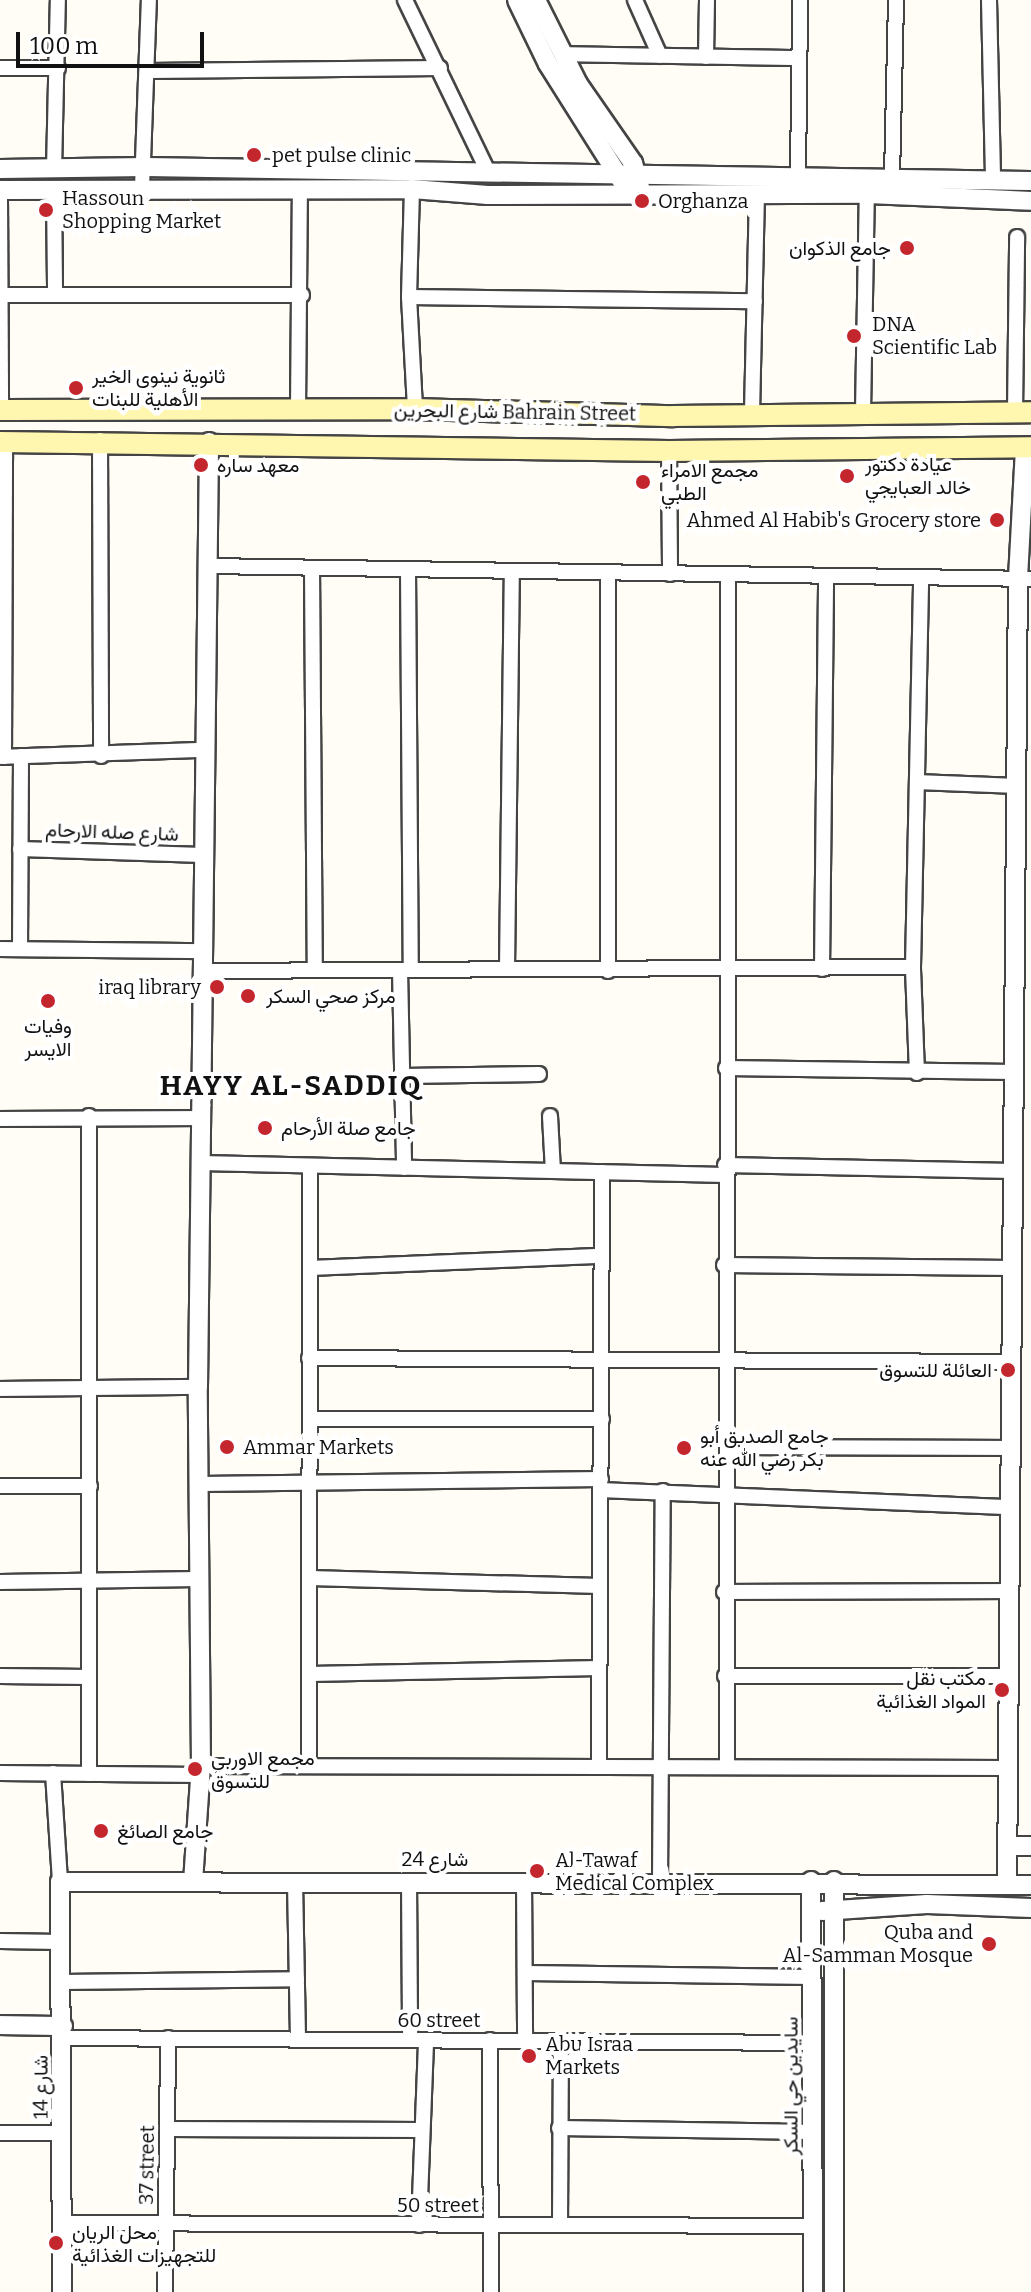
<!DOCTYPE html>
<meta charset="utf-8">
<style>
body{margin:0}
#map{position:relative;width:1031px;height:2292px;overflow:hidden;background:#fffdf5;font-family:Bitter,Vazirmatn,serif}
div>[style]{position:absolute}
[style*='--x']{left:calc(var(--x)*1px);top:calc(var(--y)*1px);width:calc(var(--w)*1px);rotate:calc(var(--a)*1deg)}
.roads{filter:drop-shadow(2px 0 #444) drop-shadow(-2px 0 #444) drop-shadow(0 2px #444) drop-shadow(0 -2px #444)}
.minor>*{height:14px;margin:-7px;padding:0 7px;transform-origin:7px;border-radius:7px;background:#fff}
.tertiary>*{height:18px;margin:-9px;padding:0 9px;transform-origin:9px;border-radius:9px;background:#fff}
.secondary>*{height:20px;margin:-10px;padding:0 10px;transform-origin:10px;border-radius:10px;background:#fff6b0}
.dots>*{width:22px;height:22px;translate:-50% -50%;box-sizing:border-box;border:4px solid #fff;border-radius:50%}
span{translate:-50% -50%;white-space:nowrap;text-align:center;line-height:1.15;-webkit-text-stroke:8px #fff;paint-order:stroke}
.poi-label{font-size:20px;color:#111}
.left{translate:0 -50%;text-align:left}
.right{translate:-100% -50%;text-align:right}
.street-label{font-size:20px;color:#111}
.district-label{font-size:28px;color:#111;font-weight:700;letter-spacing:2px}
.scale{position:absolute;left:16px;top:32px;width:188px;height:36px;box-sizing:border-box;border:4px solid #111;border-top:0;padding-left:10px;font-size:24px;line-height:28px;white-space:nowrap;color:#111;-webkit-text-stroke:6px #fff;paint-order:stroke}
</style>
<div id="map">
<div class="roads">
<div class="minor">
<i style="--x:405;--y:0;--w:193;--a:64.2"></i>
<i style="--x:635;--y:0;--w:61;--a:65.9"></i>
<i style="--x:989;--y:0;--w:179;--a:88.7"></i>
<i style="--x:562;--y:54;--w:237;--a:1"></i>
<i style="--x:706;--y:57;--w:57;--a:-89"></i>
<i style="--x:0;--y:68;--w:58;--a:0"></i>
<i style="--x:149;--y:71;--w:291;--a:-0.6"></i>
<i style="--x:54;--y:170;--w:170;--a:-88.7"></i>
<i style="--x:798;--y:174;--w:174;--a:-89.3"></i>
<i style="--x:892;--y:177;--w:177;--a:-88.7"></i>
<i style="--x:142;--y:188;--w:188;--a:-87.9"></i>
<i style="--x:412;--y:189;--w:108;--a:91.6"></i>
<i style="--x:409;--y:297;--w:112;--a:86.9"></i>
<i style="--x:54;--y:191;--w:103;--a:89.4"></i>
<i style="--x:0;--y:198;--w:212;--a:89.7"></i>
<i style="--x:1;--y:295;--w:301;--a:0"></i>
<i style="--x:409;--y:297;--w:346;--a:0.7"></i>
<i style="--x:298;--y:409;--w:219;--a:-89.5"></i>
<i style="--x:1015;--y:412;--w:175;--a:-89.3"></i>
<i style="--x:752;--y:413;--w:219;--a:-88.7"></i>
<i style="--x:863;--y:413;--w:219;--a:-89"></i>
<i style="--x:100;--y:440;--w:316;--a:89.8"></i>
<i style="--x:669;--y:451;--w:123;--a:89.5"></i>
<i style="--x:207;--y:566;--w:824;--a:0.9"></i>
<i style="--x:312;--y:568;--w:400;--a:89.6"></i>
<i style="--x:408;--y:570;--w:400;--a:89.6"></i>
<i style="--x:608;--y:573;--w:398;--a:90"></i>
<i style="--x:0;--y:757;--w:205;--a:-2"></i>
<i style="--x:4;--y:757;--w:315;--a:-89.8"></i>
<i style="--x:917;--y:782;--w:100;--a:2.3"></i>
<i style="--x:20;--y:849;--w:183;--a:1.9"></i>
<i style="--x:0;--y:949;--w:203;--a:0.6"></i>
<i style="--x:20;--y:949;--w:193;--a:-89.7"></i>
<i style="--x:507;--y:969;--w:398;--a:-89.3"></i>
<i style="--x:822;--y:969;--w:392;--a:-89.4"></i>
<i style="--x:400;--y:970;--w:198;--a:88.8"></i>
<i style="--x:203;--y:971;--w:710;--a:-0.32"></i>
<i style="--x:726;--y:1068;--w:288;--a:0.8"></i>
<i style="--x:917;--y:1073;--w:106;--a:-92.2"></i>
<i style="--x:913;--y:967;--w:389;--a:-88.8"></i>
<i style="--x:403;--y:1076;--w:136;--a:-0.8"></i>
<i style="--x:89;--y:1116;--w:658;--a:90"></i>
<i style="--x:550;--y:1116;--w:55;--a:86.9"></i>
<i style="--x:0;--y:1119;--w:201;--a:-0.3"></i>
<i style="--x:201;--y:1163;--w:524;--a:1.31"></i>
<i style="--x:725;--y:1165;--w:288;--a:1.2"></i>
<i style="--x:724;--y:1265;--w:288;--a:0.6"></i>
<i style="--x:310;--y:1268;--w:292;--a:-2.4"></i>
<i style="--x:309;--y:1358;--w:703;--a:0.33"></i>
<i style="--x:0;--y:1389;--w:198;--a:-0.6"></i>
<i style="--x:310;--y:1419;--w:292;--a:0"></i>
<i style="--x:731;--y:1447;--w:280;--a:0.2"></i>
<i style="--x:201;--y:1484;--w:400;--a:-0.7"></i>
<i style="--x:0;--y:1486;--w:90;--a:0"></i>
<i style="--x:601;--y:1490;--w:409;--a:2.4"></i>
<i style="--x:310;--y:1578;--w:290;--a:1.6"></i>
<i style="--x:0;--y:1582;--w:198;--a:-0.9"></i>
<i style="--x:724;--y:1592;--w:286;--a:-0.2"></i>
<i style="--x:310;--y:1674;--w:289;--a:-1.2"></i>
<i style="--x:0;--y:1676;--w:89;--a:0.6"></i>
<i style="--x:725;--y:1676;--w:284;--a:0"></i>
<i style="--x:201;--y:1766;--w:807;--a:0.14"></i>
<i style="--x:309;--y:1766;--w:599;--a:-89.9"></i>
<i style="--x:599;--y:1767;--w:595;--a:-89.71"></i>
<i style="--x:727;--y:1767;--w:1192;--a:-89.95"></i>
<i style="--x:0;--y:1773;--w:200;--a:0.6"></i>
<i style="--x:53;--y:1773;--w:109;--a:86.3"></i>
<i style="--x:409;--y:1881;--w:159;--a:89.6"></i>
<i style="--x:524;--y:1881;--w:160;--a:89.6"></i>
<i style="--x:660;--y:1881;--w:390;--a:-89.6"></i>
<i style="--x:295;--y:1882;--w:157;--a:88.9"></i>
<i style="--x:0;--y:1941;--w:61;--a:0.9"></i>
<i style="--x:525;--y:1973;--w:287;--a:0.8"></i>
<i style="--x:62;--y:1982;--w:235;--a:-0.7"></i>
<i style="--x:63;--y:2038;--w:751;--a:0.38"></i>
<i style="--x:490;--y:2040;--w:252;--a:89.8"></i>
<i style="--x:559;--y:2128;--w:254;--a:0.9"></i>
<i style="--x:167;--y:2129;--w:255;--a:0.2"></i>
<i style="--x:0;--y:2133;--w:63;--a:0"></i>
<i style="--x:63;--y:2223;--w:750;--a:0.23"></i>
<i style="--x:419;--y:2225;--w:185;--a:-87.8"></i>
<i style="--x:560;--y:2225;--w:184;--a:-89.7"></i>
<i style="--x:165;--y:2292;--w:254;--a:-89.3"></i>
</div>
<div class="tertiary">
<i style="--x:517;--y:0;--w:71;--a:64.2"></i>
<i style="--x:548;--y:64;--w:141;--a:57.8"></i>
<i style="--x:536;--y:0;--w:94;--a:63.4"></i>
<i style="--x:578;--y:84;--w:96;--a:55.2"></i>
<i style="--x:633;--y:163;--w:26;--a:74"></i>
<i style="--x:0;--y:169;--w:146;--a:-0.8"></i>
<i style="--x:146;--y:167;--w:885;--a:0.91"></i>
<i style="--x:0;--y:190;--w:412;--a:-0.1"></i>
<i style="--x:412;--y:189;--w:76;--a:4.5"></i>
<i style="--x:488;--y:195;--w:379;--a:-0.2"></i>
<i style="--x:867;--y:194;--w:164;--a:2.4"></i>
<i style="--x:1007;--y:1846;--w:24;--a:0"></i>
<i style="--x:811;--y:1881;--w:411;--a:89.7"></i>
<i style="--x:193;--y:1882;--w:116;--a:-86.1"></i>
<i style="--x:201;--y:1766;--w:379;--a:-90.5"></i>
<i style="--x:198;--y:1387;--w:945;--a:-89.33"></i>
<i style="--x:1007;--y:1885;--w:1307;--a:-89.52"></i>
<i style="--x:1018;--y:578;--w:131;--a:-86.9"></i>
<i style="--x:822;--y:1911;--w:105;--a:-3.8"></i>
<i style="--x:927;--y:1904;--w:104;--a:2.2"></i>
<i style="--x:0;--y:2025;--w:63;--a:0.9"></i>
<i style="--x:62;--y:2292;--w:410;--a:-90.3"></i>
<i style="--x:60;--y:1882;--w:971;--a:0.18"></i>
<i style="--x:834;--y:2292;--w:411;--a:-90"></i>
</div>
<div class="secondary">
<i style="--x:0;--y:410;--w:415;--a:-0.1"></i>
<i style="--x:415;--y:409;--w:258;--a:1.6"></i>
<i style="--x:673;--y:416;--w:358;--a:-0.6"></i>
<i style="--x:0;--y:442;--w:669;--a:0.77"></i>
<i style="--x:669;--y:451;--w:362;--a:-0.6"></i>
</div>
</div>
<div class="dots">
<i style="left:254px;top:155px;background:#c4262e"></i>
<i style="left:642px;top:201px;background:#c4262e"></i>
<i style="left:46px;top:210px;background:#c4262e"></i>
<i style="left:907px;top:248px;background:#c4262e"></i>
<i style="left:854px;top:336px;background:#c4262e"></i>
<i style="left:76px;top:388px;background:#c4262e"></i>
<i style="left:201px;top:465px;background:#c4262e"></i>
<i style="left:847px;top:476px;background:#c4262e"></i>
<i style="left:643px;top:482px;background:#c4262e"></i>
<i style="left:997px;top:520px;background:#c4262e"></i>
<i style="left:217px;top:987px;background:#c4262e"></i>
<i style="left:248px;top:996px;background:#c4262e"></i>
<i style="left:48px;top:1001px;background:#c4262e"></i>
<i style="left:265px;top:1128px;background:#c4262e"></i>
<i style="left:1008px;top:1370px;background:#c4262e"></i>
<i style="left:227px;top:1447px;background:#c4262e"></i>
<i style="left:684px;top:1448px;background:#c4262e"></i>
<i style="left:1002px;top:1690px;background:#c4262e"></i>
<i style="left:195px;top:1769px;background:#c4262e"></i>
<i style="left:101px;top:1831px;background:#c4262e"></i>
<i style="left:537px;top:1871px;background:#c4262e"></i>
<i style="left:989px;top:1944px;background:#c4262e"></i>
<i style="left:529px;top:2056px;background:#c4262e"></i>
<i style="left:56px;top:2243px;background:#c4262e"></i>
</div>
<div class="poi-label">
<span class="left" style="left:272px;top:155px">pet pulse clinic</span>
<span class="left" style="left:62px;top:210px">Hassoun<br>Shopping Market</span>
<span class="left" style="left:658px;top:201px">Orghanza</span>
<span class="right" style="left:891px;top:248px">جامع الذكوان</span>
<span class="left" style="left:872px;top:336px">DNA<br>Scientific Lab</span>
<span class="left" style="left:92px;top:388px">ثانوية نينوى الخير<br>الأهلية للبنات</span>
<span class="left" style="left:865px;top:476px">عيادة دكتور<br>خالد العبايجي</span>
<span class="left" style="left:217px;top:465px">معهد ساره</span>
<span class="left" style="left:661px;top:482px">مجمع الامراء<br>الطبي</span>
<span class="right" style="left:981px;top:520px">Ahmed Al Habib's Grocery store</span>
<span class="right" style="left:201px;top:987px">iraq library</span>
<span class="left" style="left:266px;top:996px">مركز صحي السكر</span>
<span style="left:48px;top:1038px">وفيات<br>الايسر</span>
<span class="left" style="left:281px;top:1128px">جامع صلة الأرحام</span>
<span class="right" style="left:992px;top:1370px">العائلة للتسوق</span>
<span class="left" style="left:700px;top:1448px">جامع الصديق أبو<br>بكر رضي الله عنه</span>
<span class="left" style="left:243px;top:1447px">Ammar Markets</span>
<span class="right" style="left:986px;top:1690px">مكتب نقل<br>المواد الغذائية</span>
<span class="left" style="left:211px;top:1770px">مجمع الاوربي<br>للتسوق</span>
<span class="left" style="left:117px;top:1831px">جامع الصائغ</span>
<span class="left" style="left:555px;top:1872px">Al-Tawaf<br>Medical Complex</span>
<span class="right" style="left:973px;top:1944px">Quba and<br>Al-Samman Mosque</span>
<span class="left" style="left:545px;top:2056px">Abu Israa<br>Markets</span>
<span class="left" style="left:72px;top:2244px">محل الريان<br>للتجهيزات الغذائية</span>
</div>
<div class="street-label">
<span style="left:515px;top:412px;rotate:1deg">شارع البحرين Bahrain Street</span>
<span style="left:112px;top:832px;rotate:2deg">شارع صله الارحام</span>
<span style="left:435px;top:1859px">شارع 24</span>
<span style="left:439px;top:2020px">60 street</span>
<span style="left:791px;top:2086px;rotate:-90deg">سايدين حي السكر</span>
<span style="left:41px;top:2087px;rotate:-90deg">شارع 14</span>
<span style="left:147px;top:2165px;rotate:-89deg">37 street</span>
<span style="left:438px;top:2205px">50 street</span>
</div>
<div class="district-label">
<span style="left:291px;top:1086px">HAYY AL-SADDIQ</span>
</div>
<div class="scale">100 m</div>
</div>
